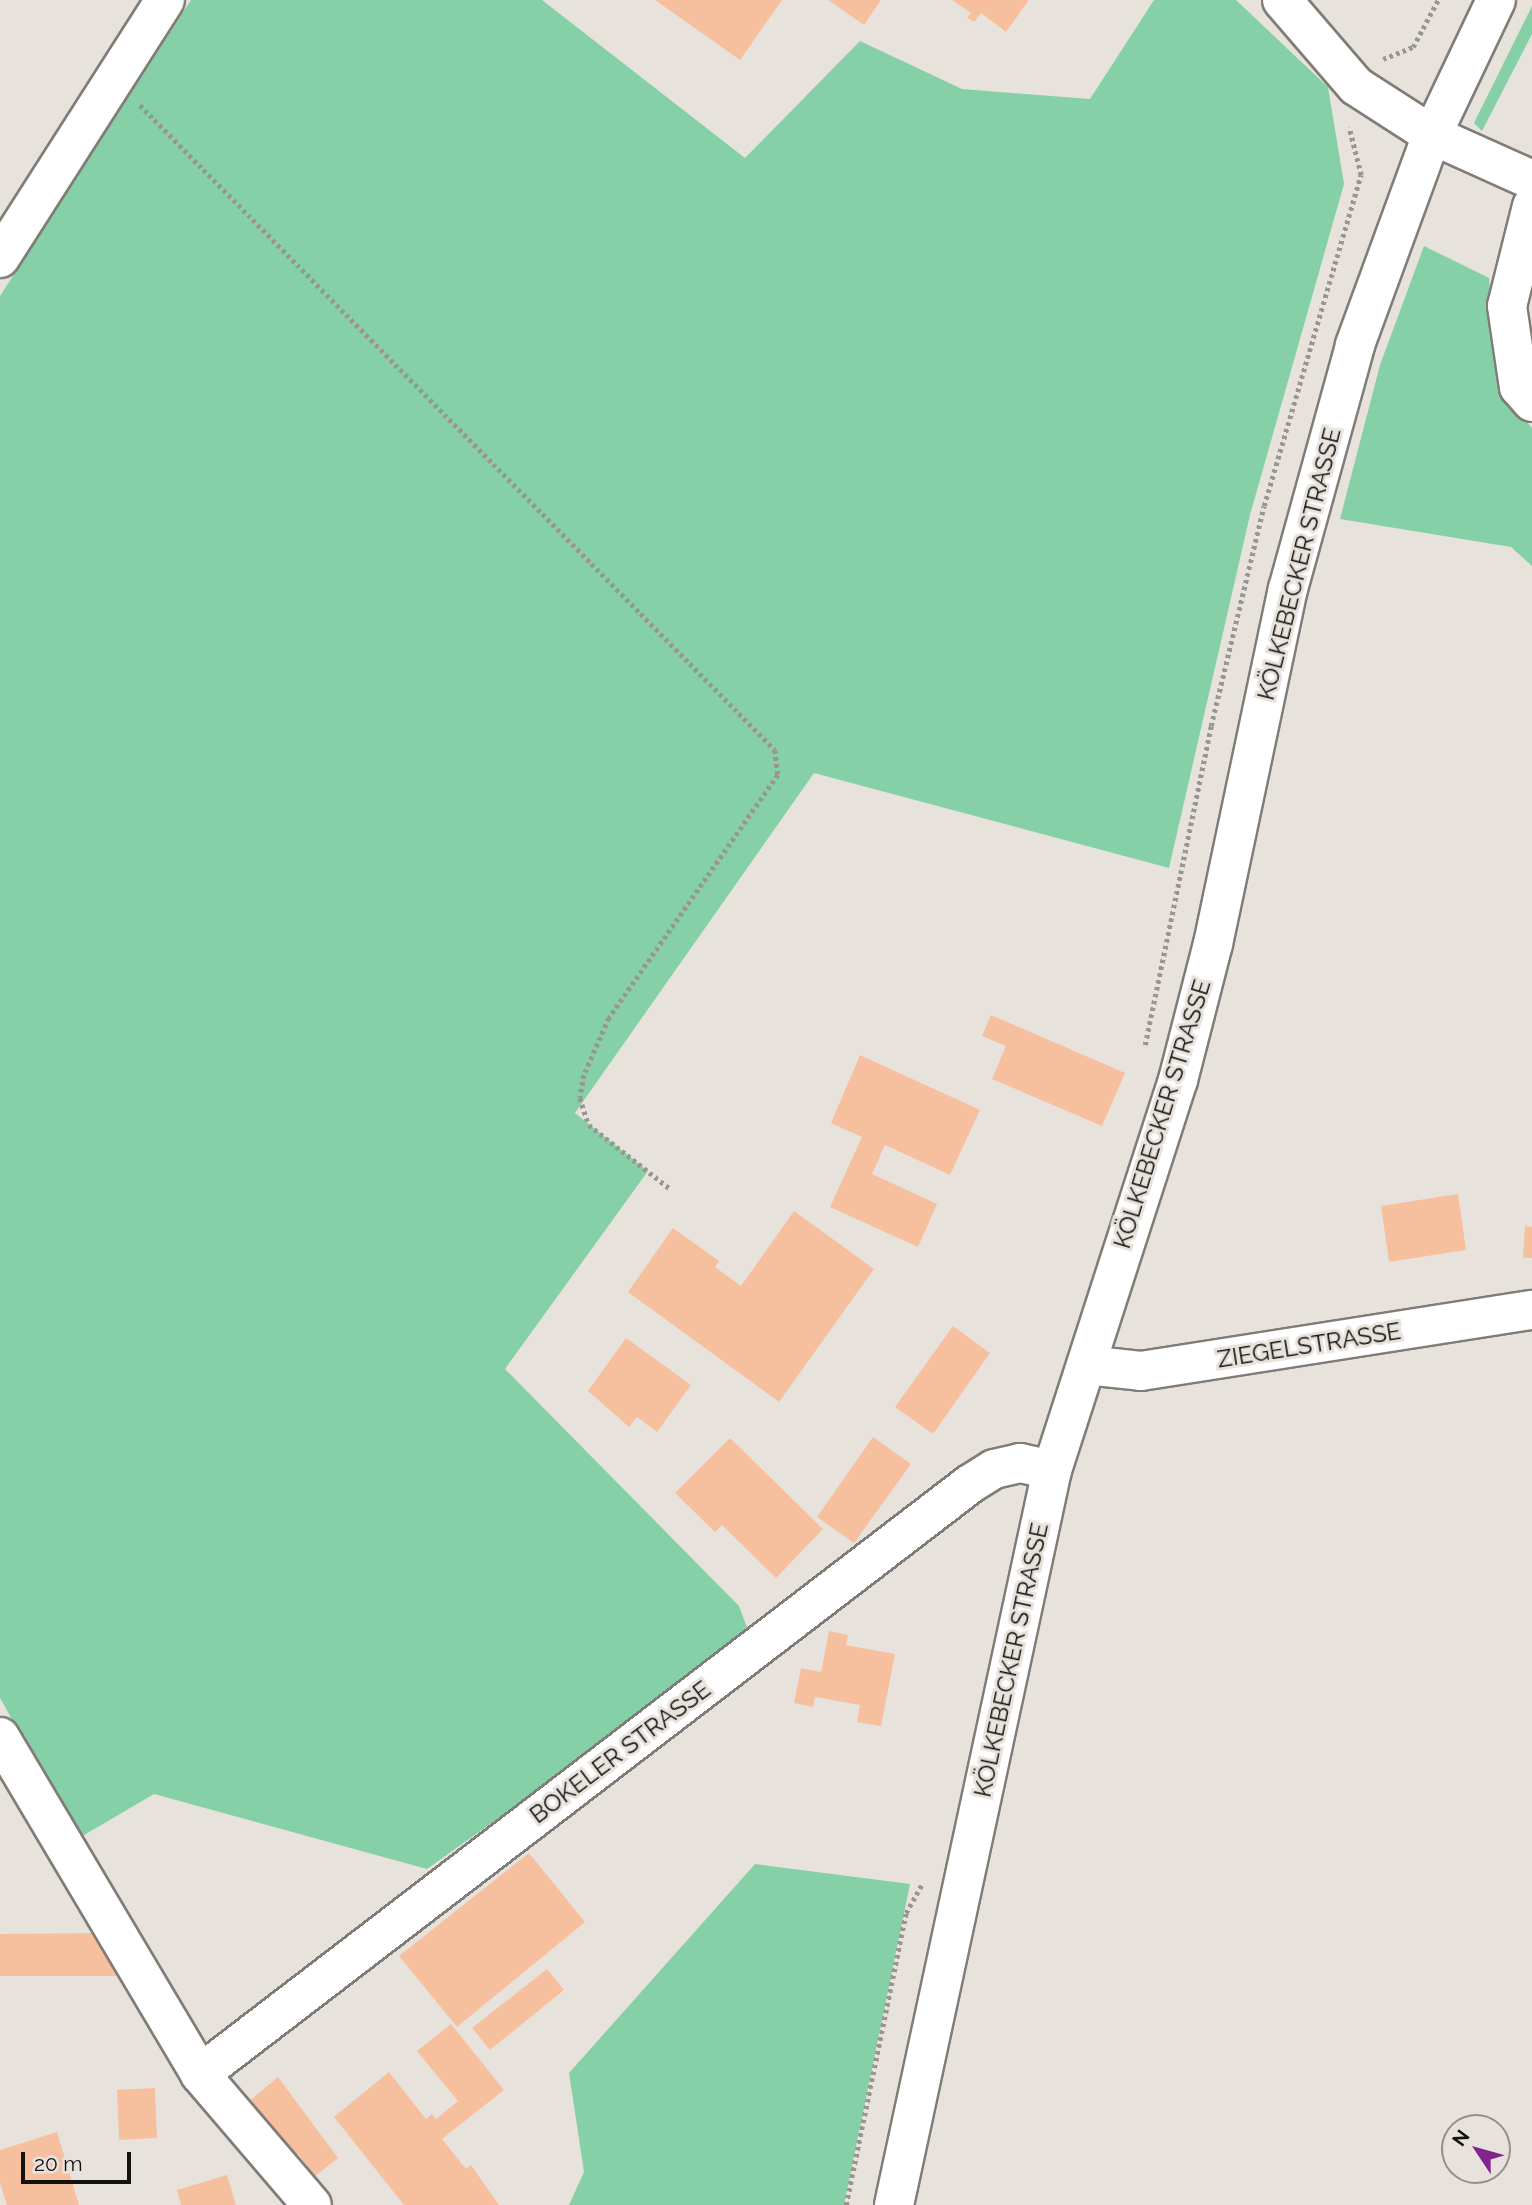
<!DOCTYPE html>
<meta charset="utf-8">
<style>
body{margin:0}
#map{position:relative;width:1532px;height:2205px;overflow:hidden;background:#e8e2dd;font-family:Raleway,sans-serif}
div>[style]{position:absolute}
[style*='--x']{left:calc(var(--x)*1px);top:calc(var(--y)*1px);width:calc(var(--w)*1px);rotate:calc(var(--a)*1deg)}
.green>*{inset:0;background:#85d0a6}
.building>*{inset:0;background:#f6c09f}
.path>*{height:4.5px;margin-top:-2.25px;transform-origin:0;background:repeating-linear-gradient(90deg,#999591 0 3.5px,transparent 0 7px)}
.roads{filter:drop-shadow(2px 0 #807c77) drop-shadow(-2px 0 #807c77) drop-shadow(0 2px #807c77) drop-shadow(0 -2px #807c77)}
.minor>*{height:38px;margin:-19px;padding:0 19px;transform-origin:19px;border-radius:19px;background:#fff}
.secondary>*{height:38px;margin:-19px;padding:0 19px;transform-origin:19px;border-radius:19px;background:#fff}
span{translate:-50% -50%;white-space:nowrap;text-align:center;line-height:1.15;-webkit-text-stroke:6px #e8e2dd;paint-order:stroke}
.street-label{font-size:24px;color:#131210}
.north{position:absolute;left:1441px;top:2114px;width:70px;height:70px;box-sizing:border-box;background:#e8e2dd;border:2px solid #938f8b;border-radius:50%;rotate:306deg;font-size:19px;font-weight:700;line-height:28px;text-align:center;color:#131210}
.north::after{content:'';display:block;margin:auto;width:24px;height:32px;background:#81248f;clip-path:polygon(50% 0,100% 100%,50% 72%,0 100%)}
.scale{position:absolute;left:21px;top:2152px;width:110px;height:32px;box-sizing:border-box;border:4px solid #131210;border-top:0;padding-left:9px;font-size:21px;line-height:24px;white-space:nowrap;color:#131210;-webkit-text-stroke:5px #e8e2dd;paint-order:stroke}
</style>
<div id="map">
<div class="green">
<i style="clip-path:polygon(191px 0,542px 0,745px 158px,860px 41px,962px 89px,1090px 99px,1154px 0,1236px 0,1328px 87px,1344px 184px,1250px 515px,1169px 868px,814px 773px,575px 1113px,648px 1171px,505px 1369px,739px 1606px,751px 1638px,427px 1869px,154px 1794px,79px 1838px,0 1698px,0 296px)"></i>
<i style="clip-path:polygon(1532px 6px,1532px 34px,1482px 131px,1474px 123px)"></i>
<i style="clip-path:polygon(1424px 246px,1489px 278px,1499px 389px,1532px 428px,1532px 566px,1511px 547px,1340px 519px,1380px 365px)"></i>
<i style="clip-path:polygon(755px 1864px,910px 1884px,844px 2205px,569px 2205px,584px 2172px,569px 2073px)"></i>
</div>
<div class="building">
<i style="clip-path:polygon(655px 0,782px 0,740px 60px)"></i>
<i style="clip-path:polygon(828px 0,881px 0,864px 25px)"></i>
<i style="clip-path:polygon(952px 0,1029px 0,1006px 32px,981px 13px,974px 22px,967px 18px,971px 13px)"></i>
<i style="clip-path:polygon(991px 1015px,1125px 1073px,1102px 1126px,992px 1079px,1006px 1046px,982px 1036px)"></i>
<i style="clip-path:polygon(860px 1055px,980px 1110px,950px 1175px,885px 1145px,872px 1174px,937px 1204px,918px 1247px,830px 1207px,862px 1137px,831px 1123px)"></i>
<i style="clip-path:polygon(1458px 1194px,1466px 1250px,1389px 1262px,1381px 1206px)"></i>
<i style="clip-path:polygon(794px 1211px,874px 1269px,779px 1402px,628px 1292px,673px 1228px,719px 1261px,715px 1267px,741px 1286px)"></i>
<i style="clip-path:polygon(1525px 1226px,1532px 1227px,1532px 1258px,1523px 1258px)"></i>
<i style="clip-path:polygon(953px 1326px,990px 1353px,933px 1434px,895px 1407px)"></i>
<i style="clip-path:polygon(626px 1338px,691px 1385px,657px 1432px,637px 1417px,629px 1427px,588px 1391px)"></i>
<i style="clip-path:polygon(873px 1437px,911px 1464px,854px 1543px,817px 1517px)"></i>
<i style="clip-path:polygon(730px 1438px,823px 1529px,776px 1578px,722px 1525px,715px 1532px,675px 1493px)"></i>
<i style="clip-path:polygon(829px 1631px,848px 1635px,846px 1645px,895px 1654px,881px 1726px,857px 1722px,860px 1705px,815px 1697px,813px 1707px,794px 1703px,801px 1668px,821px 1672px)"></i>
<i style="clip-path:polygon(529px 1853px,585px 1922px,457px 2027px,399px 1956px)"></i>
<i style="clip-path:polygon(99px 1933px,118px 1976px,0 1976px,0 1934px)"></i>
<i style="clip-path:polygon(547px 1969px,564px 1990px,490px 2050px,472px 2028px)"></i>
<i style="clip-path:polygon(451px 2024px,504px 2090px,442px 2139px,466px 2169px,471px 2165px,499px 2205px,404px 2205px,334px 2117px,389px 2072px,426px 2119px,432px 2114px,436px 2119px,458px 2101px,417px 2051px)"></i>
<i style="clip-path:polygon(278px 2077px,338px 2158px,315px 2176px,298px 2154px,292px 2159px,248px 2102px)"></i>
<i style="clip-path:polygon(155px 2088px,157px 2138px,119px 2140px,117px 2090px)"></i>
<i style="clip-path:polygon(57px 2132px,79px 2205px,7px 2205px,0 2183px,0 2150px)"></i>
<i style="clip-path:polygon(227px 2175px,236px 2205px,181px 2205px,177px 2190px)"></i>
</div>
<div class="path">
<i style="--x:1383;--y:59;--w:32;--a:-22"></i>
<i style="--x:1413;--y:47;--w:53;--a:-62"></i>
<i style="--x:140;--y:105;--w:905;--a:45.45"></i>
<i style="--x:775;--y:750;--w:25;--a:83"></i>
<i style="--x:778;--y:775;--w:296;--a:124.8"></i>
<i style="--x:609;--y:1018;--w:62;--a:113.7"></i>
<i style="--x:584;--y:1075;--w:23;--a:100"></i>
<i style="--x:580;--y:1098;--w:28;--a:72"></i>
<i style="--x:589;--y:1125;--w:102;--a:38.2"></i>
<i style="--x:1145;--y:1045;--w:326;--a:-78.3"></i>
<i style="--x:1211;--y:726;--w:226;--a:-76.5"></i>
<i style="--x:1264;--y:506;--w:345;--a:-73.7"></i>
<i style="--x:1361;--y:175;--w:49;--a:-104.3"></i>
<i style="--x:846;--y:2205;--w:298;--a:-78.4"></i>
<i style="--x:906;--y:1913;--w:33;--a:-61"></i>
</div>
<div class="roads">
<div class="minor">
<i style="--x:1282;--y:0;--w:113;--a:49.3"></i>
<i style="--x:1356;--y:86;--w:90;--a:32.8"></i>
<i style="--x:1432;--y:135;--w:110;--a:24.2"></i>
<i style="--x:1532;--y:206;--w:103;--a:104"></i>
<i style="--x:1507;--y:306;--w:82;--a:81.6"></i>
<i style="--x:1519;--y:387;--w:20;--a:49"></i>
<i style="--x:0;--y:258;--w:306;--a:-57.4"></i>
<i style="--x:1086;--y:1365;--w:55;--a:6.2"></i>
<i style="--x:1141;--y:1371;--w:396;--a:-8.9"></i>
<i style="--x:0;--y:1737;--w:392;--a:59.3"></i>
<i style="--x:200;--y:2074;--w:172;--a:49.5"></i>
<i style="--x:200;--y:2074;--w:970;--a:-37.46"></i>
<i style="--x:970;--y:1484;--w:28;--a:-32"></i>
<i style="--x:994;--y:1469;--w:27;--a:-13"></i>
<i style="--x:1020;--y:1463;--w:33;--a:12"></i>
</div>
<div class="secondary">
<i style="--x:894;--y:2205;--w:752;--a:-77.87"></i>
<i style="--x:1052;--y:1470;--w:410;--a:-72.1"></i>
<i style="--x:1178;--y:1080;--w:140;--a:-75.6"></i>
<i style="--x:1213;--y:944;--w:363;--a:-78.1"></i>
<i style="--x:1288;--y:589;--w:253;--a:-74.6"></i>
<i style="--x:1355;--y:345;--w:224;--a:-69.9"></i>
<i style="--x:1432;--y:135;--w:149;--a:-64.6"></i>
</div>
</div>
<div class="street-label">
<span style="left:1299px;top:564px;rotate:-76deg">KÖLKEBECKER STRASSE</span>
<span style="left:1162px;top:1114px;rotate:-73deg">KÖLKEBECKER STRASSE</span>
<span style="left:1309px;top:1345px;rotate:-9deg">ZIEGELSTRASSE</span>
<span style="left:1011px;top:1660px;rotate:-78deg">KÖLKEBECKER STRASSE</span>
<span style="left:620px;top:1752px;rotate:-37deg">BOKELER STRASSE</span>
</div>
<div class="north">N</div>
<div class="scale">20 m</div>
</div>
